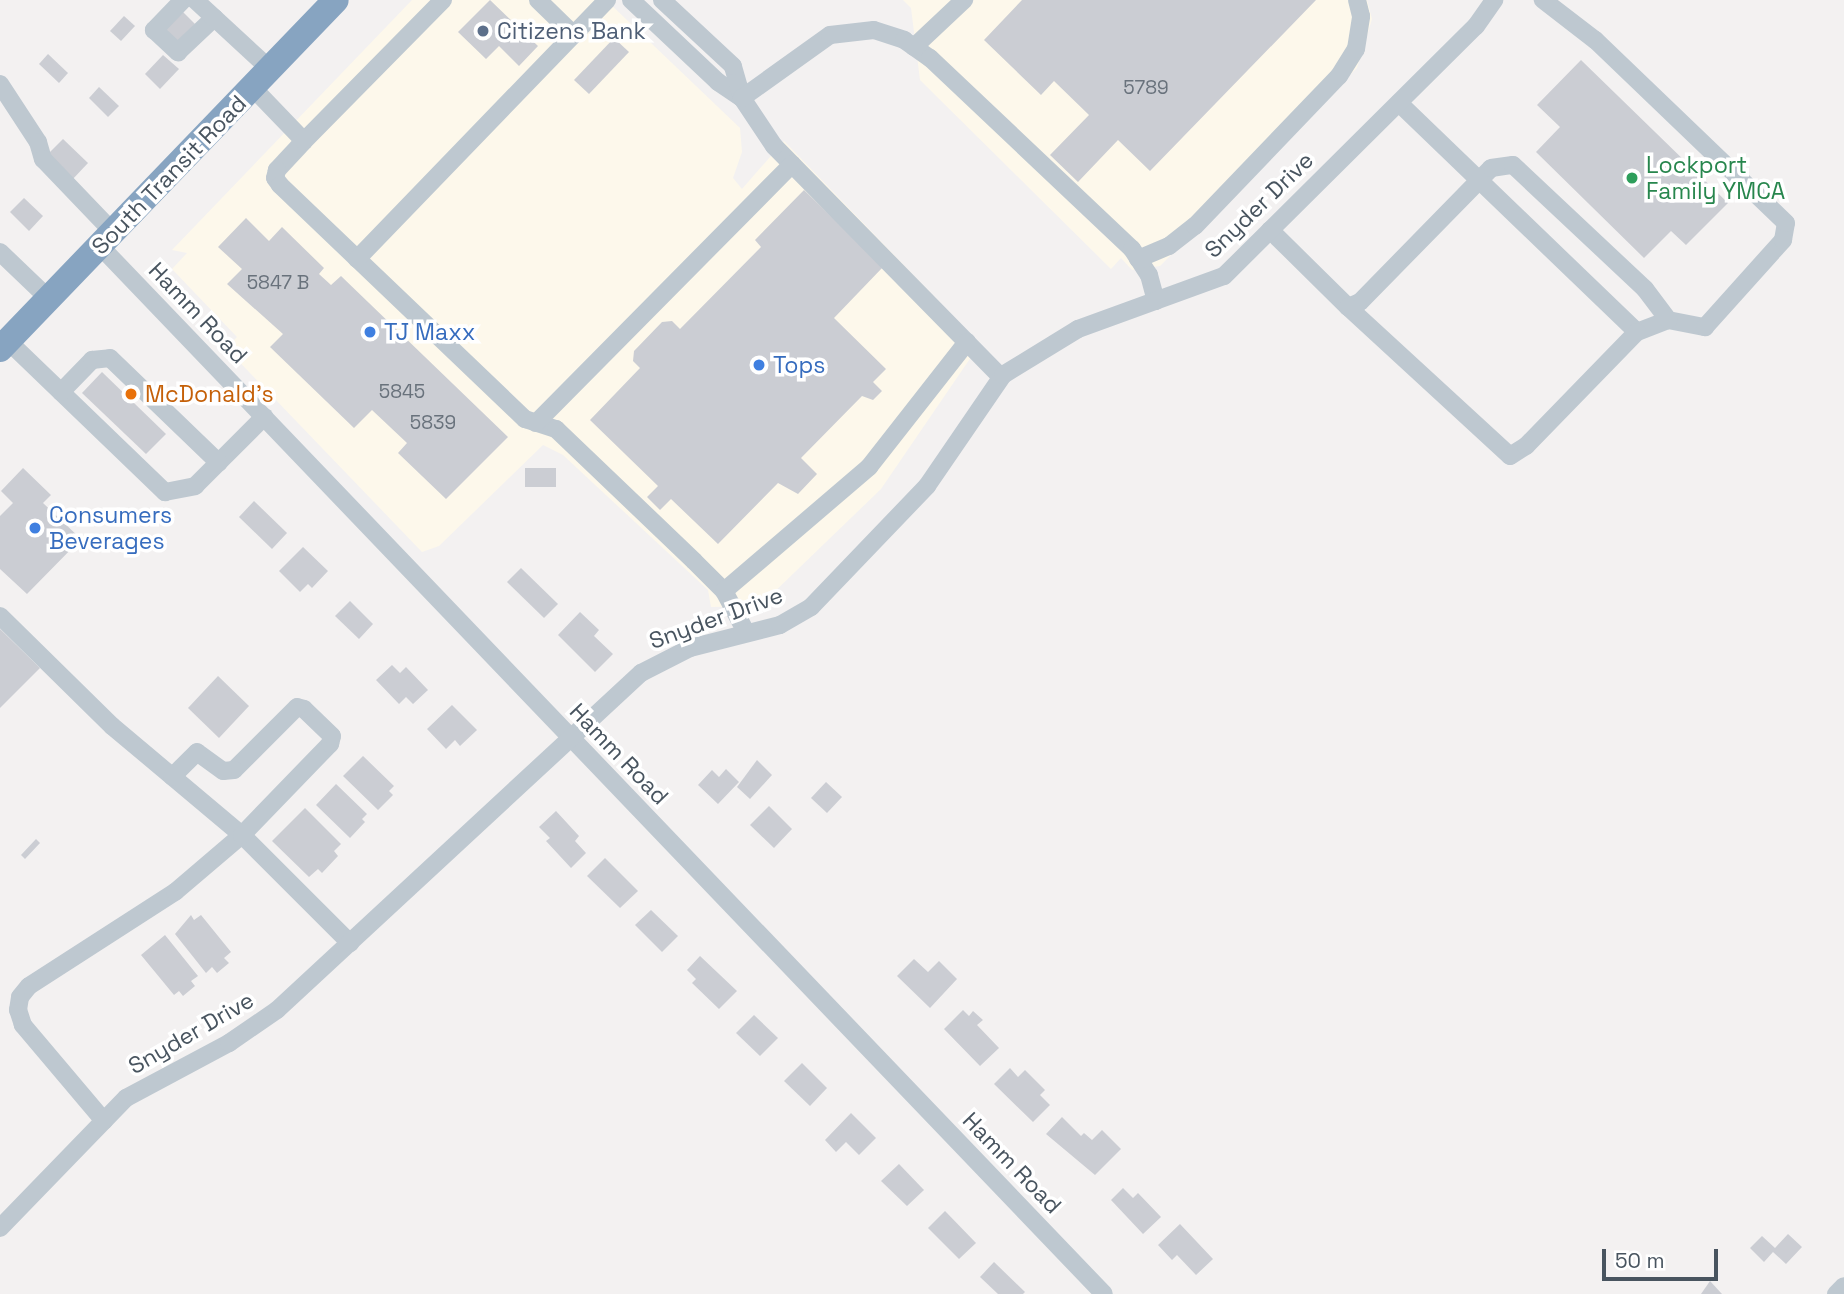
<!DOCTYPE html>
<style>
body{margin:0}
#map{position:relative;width:1844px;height:1294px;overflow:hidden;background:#f3f1f1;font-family:"Space Grotesk",sans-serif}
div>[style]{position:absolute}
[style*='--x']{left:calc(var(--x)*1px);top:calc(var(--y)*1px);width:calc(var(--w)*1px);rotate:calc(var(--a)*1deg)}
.commercial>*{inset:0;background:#fdf8eb}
.building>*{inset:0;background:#cbcdd3}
.minor>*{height:18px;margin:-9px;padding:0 9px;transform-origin:9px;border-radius:9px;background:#bec8d0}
.highway>*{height:26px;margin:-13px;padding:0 13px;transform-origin:13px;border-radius:13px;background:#87a4c1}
.dots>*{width:19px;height:19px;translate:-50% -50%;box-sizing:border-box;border:4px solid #fff;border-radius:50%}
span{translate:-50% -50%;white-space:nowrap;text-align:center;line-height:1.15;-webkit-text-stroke:7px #fff;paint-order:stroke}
.number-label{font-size:19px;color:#69727c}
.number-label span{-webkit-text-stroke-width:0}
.service-label{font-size:23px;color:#4e5e75}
.left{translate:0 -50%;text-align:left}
.leisure-label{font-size:23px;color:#27864d}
.street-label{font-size:23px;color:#48545f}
.shop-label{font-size:23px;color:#366cbe}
.food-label{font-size:23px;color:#c56008}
.scale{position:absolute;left:1602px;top:1249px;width:116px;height:32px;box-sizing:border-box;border:4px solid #48545f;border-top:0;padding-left:9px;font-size:21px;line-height:24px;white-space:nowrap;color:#48545f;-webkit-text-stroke:5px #fff;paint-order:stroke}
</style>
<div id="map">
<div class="commercial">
<i style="clip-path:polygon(412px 0,606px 0,740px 128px,742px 152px,733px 178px,742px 189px,784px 141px,980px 344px,881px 489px,767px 599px,766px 606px,711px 607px,708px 590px,563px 455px,543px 445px,439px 546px,422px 552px,226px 348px,237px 337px,172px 269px,187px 253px,172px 250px)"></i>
<i style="clip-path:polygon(903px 0,1367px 0,1372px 19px,1357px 68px,1160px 266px,1132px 270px,1121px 258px,1111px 269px,920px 80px,911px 8px)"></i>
</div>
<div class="building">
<i style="clip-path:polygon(490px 0,538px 46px,519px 66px,499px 46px,486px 59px,458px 32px)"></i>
<i style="clip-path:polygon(1022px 0,1316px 0,1150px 171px,1118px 140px,1078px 182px,1050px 155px,1089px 115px,1054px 81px,1041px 95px,984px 40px)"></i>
<i style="clip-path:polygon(179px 8px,195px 24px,174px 46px,157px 30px)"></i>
<i style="clip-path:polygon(124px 16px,135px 26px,121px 41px,110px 31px)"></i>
<i style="clip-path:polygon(614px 38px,629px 52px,589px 94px,574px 80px)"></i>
<i style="clip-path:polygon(48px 54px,68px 73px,59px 83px,39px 64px)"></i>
<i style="clip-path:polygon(163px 55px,179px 69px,160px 89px,145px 74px)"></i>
<i style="clip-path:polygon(1581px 60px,1728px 203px,1686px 245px,1671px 231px,1644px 258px,1536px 152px,1560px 127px,1537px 105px)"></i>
<i style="clip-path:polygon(99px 87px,119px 106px,108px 117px,89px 98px)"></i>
<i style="clip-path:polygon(63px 139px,88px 163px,71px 181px,46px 156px)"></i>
<i style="clip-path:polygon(804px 190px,883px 267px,834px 318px,886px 369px,873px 382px,882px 391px,873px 400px,862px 396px,801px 458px,817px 474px,798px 494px,778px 483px,718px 544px,671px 499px,660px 510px,647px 497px,658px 486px,590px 420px,640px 368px,633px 361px,634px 351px,662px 322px,672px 321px,680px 329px,761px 247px,755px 240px)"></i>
<i style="clip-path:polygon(24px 198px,43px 216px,29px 231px,10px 212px)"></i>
<i style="clip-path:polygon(246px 218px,269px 241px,282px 227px,324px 268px,319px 274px,331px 285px,341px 276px,508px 437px,446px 499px,398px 453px,407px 443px,372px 410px,354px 428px,270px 347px,283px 334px,227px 284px,242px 269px,218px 247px)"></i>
<i style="clip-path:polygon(102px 372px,166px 434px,146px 454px,82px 393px)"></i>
<i style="clip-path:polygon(23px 468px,51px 495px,43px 503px,81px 539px,27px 594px,0 569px,0 516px,13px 503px,1px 491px)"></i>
<i style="clip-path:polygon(525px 468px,556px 468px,556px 487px,525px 487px)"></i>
<i style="clip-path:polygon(254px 501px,287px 533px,272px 549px,239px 517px)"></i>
<i style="clip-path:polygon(303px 547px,328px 571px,312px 588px,308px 584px,300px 592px,279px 571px)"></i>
<i style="clip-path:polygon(521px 568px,558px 604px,544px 618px,507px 582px)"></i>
<i style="clip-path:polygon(350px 601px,373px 624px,359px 639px,335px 616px)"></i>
<i style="clip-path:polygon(580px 612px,599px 630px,594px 636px,613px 654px,595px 672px,558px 635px)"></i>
<i style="clip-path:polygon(0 629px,40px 668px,0 708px)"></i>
<i style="clip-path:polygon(392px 665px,400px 673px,406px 667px,428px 690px,413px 704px,406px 697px,399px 704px,376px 680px)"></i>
<i style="clip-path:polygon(218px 676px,249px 706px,219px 738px,188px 708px)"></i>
<i style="clip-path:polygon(452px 705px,477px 730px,460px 746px,455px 740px,446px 749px,427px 729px)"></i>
<i style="clip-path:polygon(363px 756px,394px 786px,389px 791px,393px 795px,378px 810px,343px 776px)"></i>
<i style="clip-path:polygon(757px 760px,772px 775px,750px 799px,737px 787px)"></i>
<i style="clip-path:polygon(726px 769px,739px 782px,718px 804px,698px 785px,712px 770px,719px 777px)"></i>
<i style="clip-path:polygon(826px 782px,842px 797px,827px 813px,811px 798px)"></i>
<i style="clip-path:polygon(336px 784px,367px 814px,362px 819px,365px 822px,350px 838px,316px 805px)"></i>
<i style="clip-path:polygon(769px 806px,792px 829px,774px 848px,750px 825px)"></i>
<i style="clip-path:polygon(305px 808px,341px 844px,334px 851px,338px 856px,322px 873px,318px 869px,309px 877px,272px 841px)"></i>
<i style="clip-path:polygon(556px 811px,579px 836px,575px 841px,586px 853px,571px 868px,546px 841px,550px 838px,539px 827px)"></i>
<i style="clip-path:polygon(36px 839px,40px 843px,25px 859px,21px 855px)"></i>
<i style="clip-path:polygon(605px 858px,638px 891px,620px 908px,587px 876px)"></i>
<i style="clip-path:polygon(651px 910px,678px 936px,662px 952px,635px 925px)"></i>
<i style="clip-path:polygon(191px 915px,194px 920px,201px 915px,231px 952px,224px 958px,229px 963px,217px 973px,212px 967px,206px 973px,175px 934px)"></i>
<i style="clip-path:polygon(165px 935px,198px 976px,191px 981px,195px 986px,183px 996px,179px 991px,174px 995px,141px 955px)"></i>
<i style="clip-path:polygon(700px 956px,737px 991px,719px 1009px,692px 983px,696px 979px,687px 970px)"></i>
<i style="clip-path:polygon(914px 959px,928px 972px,939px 961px,957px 979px,930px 1008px,897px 976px)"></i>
<i style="clip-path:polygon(963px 1010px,969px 1016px,973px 1011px,983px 1020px,977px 1025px,999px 1048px,980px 1066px,944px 1029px)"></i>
<i style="clip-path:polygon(754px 1015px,778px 1038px,760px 1056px,736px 1033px)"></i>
<i style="clip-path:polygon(802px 1063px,827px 1088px,810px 1106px,784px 1081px)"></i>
<i style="clip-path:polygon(1010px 1068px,1018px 1077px,1025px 1070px,1045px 1090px,1040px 1095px,1050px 1105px,1033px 1122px,994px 1084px)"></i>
<i style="clip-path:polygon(851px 1113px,876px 1138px,859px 1155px,846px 1142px,836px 1152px,825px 1140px)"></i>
<i style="clip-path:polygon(1062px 1117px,1081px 1136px,1084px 1133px,1092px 1140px,1102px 1130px,1121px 1149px,1095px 1175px,1046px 1134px)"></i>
<i style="clip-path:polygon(899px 1164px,924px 1190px,907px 1206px,881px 1181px)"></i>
<i style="clip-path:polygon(1123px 1188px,1133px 1198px,1138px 1193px,1161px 1217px,1143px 1234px,1111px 1200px)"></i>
<i style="clip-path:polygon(945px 1211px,976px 1243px,959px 1259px,928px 1228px)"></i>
<i style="clip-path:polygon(1180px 1224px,1213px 1259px,1196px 1275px,1177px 1255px,1172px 1260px,1158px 1245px)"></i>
<i style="clip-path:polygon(1788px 1234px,1802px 1247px,1786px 1264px,1773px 1252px,1764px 1262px,1750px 1248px,1762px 1236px,1775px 1248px)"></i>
<i style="clip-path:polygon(994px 1262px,1025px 1292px,1023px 1294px,998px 1294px,980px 1277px)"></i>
<i style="clip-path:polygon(1710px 1281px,1722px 1294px,1701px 1294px)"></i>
</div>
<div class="minor">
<i style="--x:183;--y:0;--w:42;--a:134"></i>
<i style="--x:154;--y:30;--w:33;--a:43"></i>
<i style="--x:178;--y:52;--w:50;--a:-43.4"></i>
<i style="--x:195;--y:0;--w:105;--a:42.7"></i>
<i style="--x:538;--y:0;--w:50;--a:44.2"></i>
<i style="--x:631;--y:0;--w:120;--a:43.3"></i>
<i style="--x:718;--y:82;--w:29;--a:34"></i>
<i style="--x:742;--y:98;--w:33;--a:-106"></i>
<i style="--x:733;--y:66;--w:97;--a:-137.1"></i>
<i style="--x:914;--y:47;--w:69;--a:-43.2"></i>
<i style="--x:0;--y:84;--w:69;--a:56.8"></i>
<i style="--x:38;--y:142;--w:18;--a:74"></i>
<i style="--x:43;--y:159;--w:101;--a:46.2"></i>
<i style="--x:254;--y:89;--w:72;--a:46.1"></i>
<i style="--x:304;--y:141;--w:40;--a:133"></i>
<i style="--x:277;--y:170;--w:8;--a:104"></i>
<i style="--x:275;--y:178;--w:9;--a:54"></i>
<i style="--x:280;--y:185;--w:339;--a:43.7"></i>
<i style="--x:525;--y:419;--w:33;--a:18"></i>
<i style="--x:556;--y:429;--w:191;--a:43.7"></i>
<i style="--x:694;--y:561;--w:42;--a:45"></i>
<i style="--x:724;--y:591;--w:47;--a:61.8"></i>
<i style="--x:1399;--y:103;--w:330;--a:43.9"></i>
<i style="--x:1637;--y:332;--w:33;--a:-21"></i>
<i style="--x:1668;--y:320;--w:38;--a:11"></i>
<i style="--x:1705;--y:327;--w:117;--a:-48.1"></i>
<i style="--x:1783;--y:240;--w:17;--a:-80"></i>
<i style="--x:1786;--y:223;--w:265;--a:-136.2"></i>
<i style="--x:1595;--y:40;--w:66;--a:-142.4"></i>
<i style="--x:304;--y:141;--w:198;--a:-45.4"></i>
<i style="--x:1270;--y:230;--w:110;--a:44.6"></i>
<i style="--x:1348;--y:307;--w:13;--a:-23"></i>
<i style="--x:1360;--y:302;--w:187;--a:-45.6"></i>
<i style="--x:1491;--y:168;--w:22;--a:-8"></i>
<i style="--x:1513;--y:165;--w:181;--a:43.2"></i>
<i style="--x:1645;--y:289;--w:39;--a:53"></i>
<i style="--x:100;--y:246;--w:1451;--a:46.23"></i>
<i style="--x:0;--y:252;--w:68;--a:43.8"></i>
<i style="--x:357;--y:259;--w:360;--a:-46"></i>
<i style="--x:1138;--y:259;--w:34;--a:-23"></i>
<i style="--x:1169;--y:246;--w:33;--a:-38"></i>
<i style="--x:1195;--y:226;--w:208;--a:-46.2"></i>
<i style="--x:1339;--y:76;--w:32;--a:-58"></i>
<i style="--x:1356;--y:49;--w:33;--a:-81"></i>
<i style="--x:1361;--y:16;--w:16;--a:-104"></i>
<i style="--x:1348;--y:307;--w:220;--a:42.6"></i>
<i style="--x:1510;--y:456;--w:19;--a:-32"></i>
<i style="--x:1526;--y:446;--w:159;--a:-45.8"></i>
<i style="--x:8;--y:341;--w:218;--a:43.9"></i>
<i style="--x:165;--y:492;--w:31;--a:-11"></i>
<i style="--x:195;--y:486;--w:98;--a:-45"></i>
<i style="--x:1001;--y:377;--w:324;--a:-134.5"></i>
<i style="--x:774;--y:146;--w:58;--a:-123.7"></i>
<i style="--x:742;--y:98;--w:108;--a:-35.6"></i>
<i style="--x:830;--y:35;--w:44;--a:-6.5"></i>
<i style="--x:874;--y:30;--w:32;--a:18"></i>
<i style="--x:904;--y:40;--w:32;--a:35"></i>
<i style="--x:930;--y:58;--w:278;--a:43.4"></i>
<i style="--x:1132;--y:249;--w:31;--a:57"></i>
<i style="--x:1149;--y:275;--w:27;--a:75"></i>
<i style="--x:61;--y:392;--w:45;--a:-45.9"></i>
<i style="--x:92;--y:360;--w:18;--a:-6"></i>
<i style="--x:110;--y:358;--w:151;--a:43.9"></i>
<i style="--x:536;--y:423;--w:364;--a:-45.3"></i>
<i style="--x:724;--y:591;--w:191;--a:-40.5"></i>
<i style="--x:869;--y:467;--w:159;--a:-51.9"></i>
<i style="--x:0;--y:616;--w:157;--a:44.5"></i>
<i style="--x:112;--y:726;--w:170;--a:40"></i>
<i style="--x:242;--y:835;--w:153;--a:45"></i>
<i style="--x:104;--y:1121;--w:126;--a:-130.2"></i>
<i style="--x:23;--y:1025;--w:16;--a:-108"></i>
<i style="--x:18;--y:1010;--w:13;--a:-81"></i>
<i style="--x:20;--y:997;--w:14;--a:-51"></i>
<i style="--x:29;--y:986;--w:174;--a:-32.8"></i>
<i style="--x:175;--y:892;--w:88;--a:-40.4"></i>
<i style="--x:242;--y:835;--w:127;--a:-46"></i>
<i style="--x:330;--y:744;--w:8;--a:-76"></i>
<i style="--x:332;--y:736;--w:39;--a:-136"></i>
<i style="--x:304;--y:709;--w:7;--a:-164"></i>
<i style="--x:297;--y:707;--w:89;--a:135"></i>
<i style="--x:234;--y:770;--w:11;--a:175"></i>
<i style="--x:223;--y:771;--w:32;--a:-144"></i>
<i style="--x:197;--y:752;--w:35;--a:135"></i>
<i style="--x:0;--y:1228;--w:181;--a:-45.9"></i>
<i style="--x:126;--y:1098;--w:117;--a:-28.1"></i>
<i style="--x:229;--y:1043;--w:58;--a:-34.5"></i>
<i style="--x:277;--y:1010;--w:496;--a:-42.8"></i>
<i style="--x:641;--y:673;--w:55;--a:-27"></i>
<i style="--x:690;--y:648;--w:93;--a:-14.3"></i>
<i style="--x:780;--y:625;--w:36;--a:-30"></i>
<i style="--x:811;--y:607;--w:168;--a:-46.2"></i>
<i style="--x:927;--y:486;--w:135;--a:-55.6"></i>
<i style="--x:1003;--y:375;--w:88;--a:-31.5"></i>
<i style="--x:1078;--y:329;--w:155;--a:-20"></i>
<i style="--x:1224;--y:276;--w:355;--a:-44.8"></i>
<i style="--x:1476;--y:26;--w:32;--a:-55"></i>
<i style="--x:1836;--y:1294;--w:11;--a:-45"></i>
</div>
<div class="highway">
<i style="--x:0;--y:349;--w:484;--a:-46.1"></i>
</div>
<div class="dots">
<i style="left:483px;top:31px;background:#5c6f8a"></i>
<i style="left:1632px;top:178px;background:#2e9e5b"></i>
<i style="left:370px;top:332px;background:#3f7fe0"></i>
<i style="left:759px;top:365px;background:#3f7fe0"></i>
<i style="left:131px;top:394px;background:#e8710a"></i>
<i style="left:35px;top:528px;background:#3f7fe0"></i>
</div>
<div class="number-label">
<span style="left:1146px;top:88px">5789</span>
<span style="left:278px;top:283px">5847 B</span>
<span style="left:402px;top:392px">5845</span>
<span style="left:433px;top:423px">5839</span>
</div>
<div class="service-label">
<span class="left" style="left:497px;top:31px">Citizens Bank</span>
</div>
<div class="leisure-label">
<span class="left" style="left:1646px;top:178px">Lockport<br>Family YMCA</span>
</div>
<div class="street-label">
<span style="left:169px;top:175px;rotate:-46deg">South Transit Road</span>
<span style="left:1259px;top:205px;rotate:-44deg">Snyder Drive</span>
<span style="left:198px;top:313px;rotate:46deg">Hamm Road</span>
<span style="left:716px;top:618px;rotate:-20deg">Snyder Drive</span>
<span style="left:619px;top:754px;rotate:46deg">Hamm Road</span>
<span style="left:191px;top:1033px;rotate:-30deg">Snyder Drive</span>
<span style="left:1012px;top:1163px;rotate:46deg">Hamm Road</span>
</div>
<div class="shop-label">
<span class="left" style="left:384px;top:332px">TJ Maxx</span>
<span class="left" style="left:773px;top:365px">Tops</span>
<span class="left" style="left:49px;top:528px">Consumers<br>Beverages</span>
</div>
<div class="food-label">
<span class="left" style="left:145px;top:394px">McDonald's</span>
</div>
<div class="scale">50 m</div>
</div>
